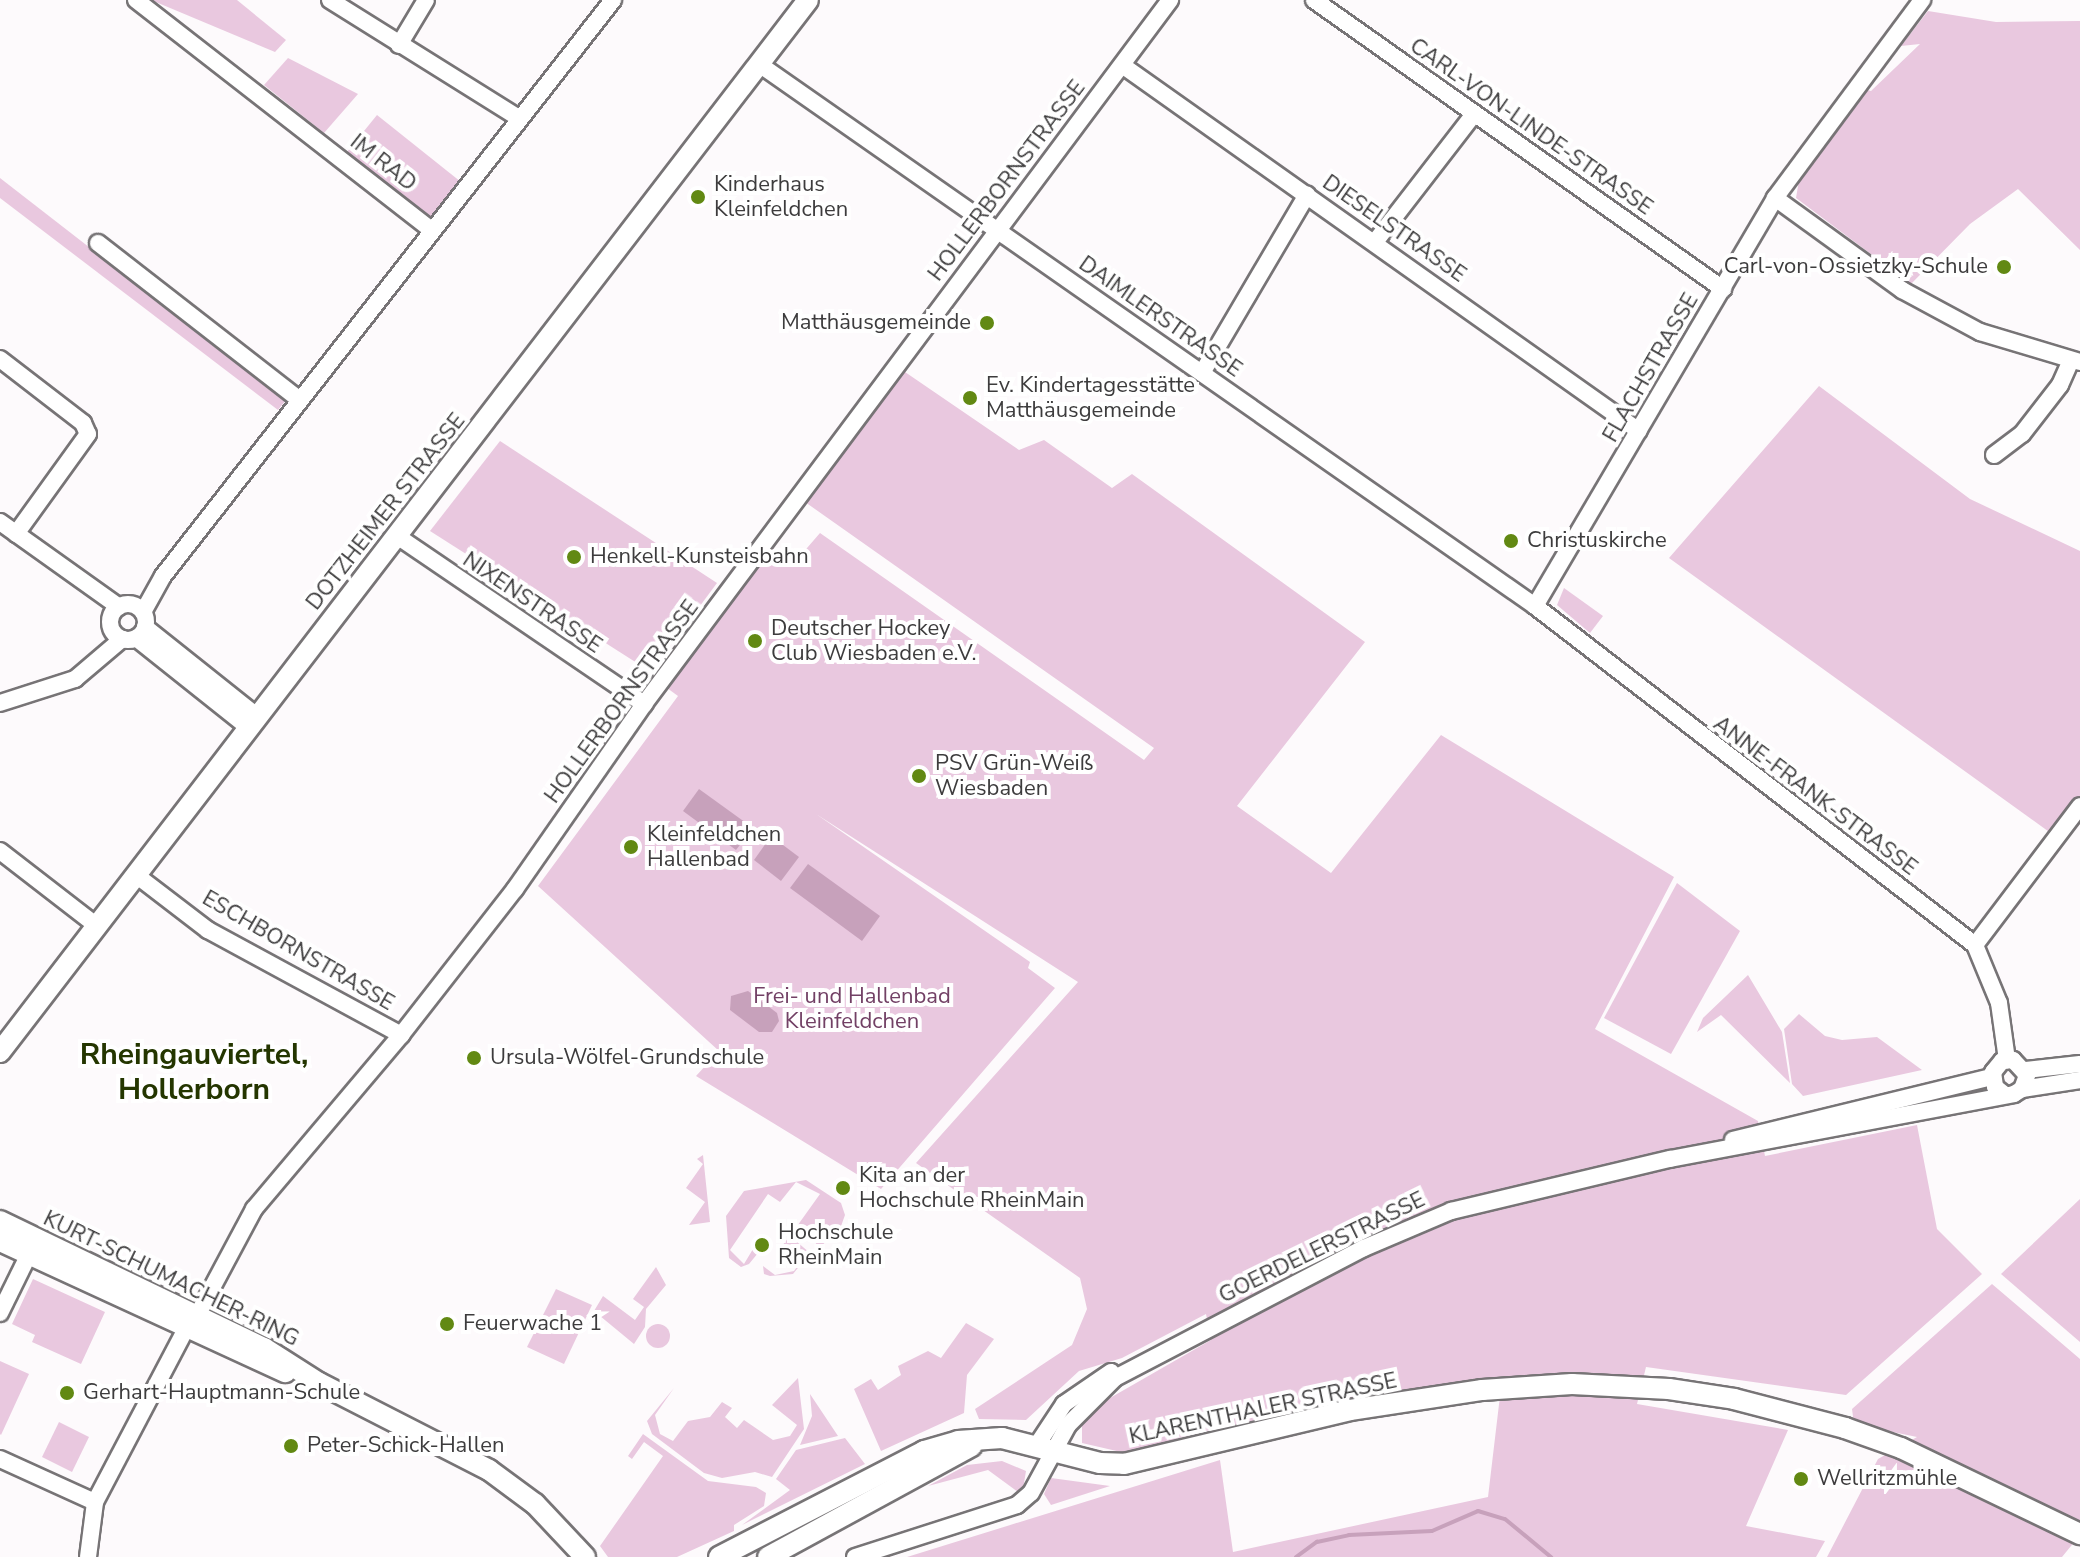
<!DOCTYPE html>
<meta charset="utf-8">
<style>
body{margin:0}
#map{position:relative;width:2080px;height:1557px;overflow:hidden;background:#fdfafc;font-family:"Nunito Sans",sans-serif}
div>[style]{position:absolute}
[style*='--x']{left:calc(var(--x)*1px);top:calc(var(--y)*1px);width:calc(var(--w)*1px);rotate:calc(var(--a)*1deg)}
.green>*{inset:0;background:#e9c8df}
.round{border-radius:50%}
.water>*{inset:0;background:#c7a1bb}
.stream>*{height:4px;margin:-2px;padding:0 2px;transform-origin:2px;border-radius:2px;background:#c7a1bb}
.roads{filter:drop-shadow(2px 0 #777476) drop-shadow(-2px 0 #777476) drop-shadow(0 2px #777476) drop-shadow(0 -2px #777476)}
.minor>*{height:16px;margin:-8px;padding:0 8px;transform-origin:8px;border-radius:8px;background:#fff}
.minor>.ring{margin:-8px;padding:0;box-sizing:content-box;background:none;border:16px solid #fff;border-radius:50%}
.major>*{height:20px;margin:-10px;padding:0 10px;transform-origin:10px;border-radius:10px;background:#fff}
.dots>*{width:22px;height:22px;translate:-50% -50%;box-sizing:border-box;border:4px solid #fff;border-radius:50%}
span{translate:-50% -50%;white-space:nowrap;text-align:center;line-height:1.15;-webkit-text-stroke:8px #fff;paint-order:stroke}
.street-label{font-size:22px;color:#3d3c3d}
.poi-label{font-size:22px;color:#3d3c3d}
.left{translate:0 -50%;text-align:left}
.right{translate:-100% -50%;text-align:right}
.park-label{font-size:22px;color:#724065}
.district-label{font-size:30px;color:#243600;font-weight:700}
</style>
<div id="map">
<div class="green">
<i style="clip-path:polygon(151px 0,237px 0,286px 40px,275px 52px)"></i>
<i style="clip-path:polygon(1928px 11px,1996px 22px,2080px 21px,2080px 250px,2018px 189px,1970px 224px,1911px 284px,1796px 198px,1799px 180px,1864px 89px,1871px 91px,1920px 44px,1901px 46px)"></i>
<i style="clip-path:polygon(288px 58px,358px 94px,324px 133px,264px 85px)"></i>
<i style="clip-path:polygon(377px 115px,461px 182px,432px 219px,347px 152px)"></i>
<i style="clip-path:polygon(0 178px,286px 400px,278px 410px,0 198px)"></i>
<i style="clip-path:polygon(905px 372px,1019px 450px,1044px 440px,1112px 488px,1132px 474px,1365px 642px,1237px 806px,1331px 873px,1441px 735px,1674px 877px,1595px 1029px,1758px 1121px,1765px 1156px,1917px 1125px,1937px 1229px,1982px 1274px,1846px 1395px,1646px 1367px,1637px 1404px,1788px 1430px,1746px 1526px,1825px 1541px,1816px 1557px,907px 1557px,1220px 1460px,1233px 1552px,1488px 1497px,1502px 1379px,1367px 1397px,1196px 1433px,1140px 1450px,1121px 1452px,1082px 1443px,1082px 1424px,1103px 1402px,1211px 1340px,1206px 1314px,1122px 1358px,1079px 1371px,1026px 1420px,979px 1419px,975px 1409px,1072px 1345px,1087px 1309px,1080px 1278px,916px 1163px,1078px 982px,816px 814px,1030px 962px,1028px 968px,1055px 988px,881px 1189px,696px 1076px,719px 1051px,538px 886px,678px 696px,667px 688px,773px 548px,794px 563px,820px 533px,1144px 760px,1154px 748px,805px 502px)"></i>
<i style="clip-path:polygon(1819px 386px,1970px 499px,2080px 551px,2080px 798px,2052px 834px,1669px 558px)"></i>
<i style="clip-path:polygon(500px 441px,717px 583px,651px 672px,430px 531px)"></i>
<i style="clip-path:polygon(1564px 588px,1603px 616px,1590px 633px,1557px 605px)"></i>
<i style="clip-path:polygon(1677px 883px,1740px 931px,1671px 1054px,1604px 1018px)"></i>
<i style="clip-path:polygon(1748px 975px,1782px 1032px,1790px 1083px,1721px 1015px,1697px 1032px,1703px 1018px)"></i>
<i style="clip-path:polygon(1799px 1014px,1825px 1036px,1842px 1040px,1877px 1037px,1922px 1070px,1803px 1096px,1792px 1084px,1784px 1029px)"></i>
<i style="clip-path:polygon(703px 1155px,710px 1222px,689px 1225px,705px 1202px,686px 1188px,703px 1164px,697px 1159px)"></i>
<i style="clip-path:polygon(806px 1180px,841px 1203px,845px 1215px,840px 1229px,819px 1248px,811px 1236px,795px 1229px,820px 1194px,796px 1182px,780px 1202px,768px 1194px,730px 1250px,744px 1264px,753px 1249px,758px 1253px,749px 1264px,741px 1267px,729px 1258px,726px 1216px,744px 1191px)"></i>
<i style="clip-path:polygon(2080px 1199px,2080px 1342px,2001px 1274px)"></i>
<i style="clip-path:polygon(790px 1236px,810px 1253px,793px 1274px,770px 1276px,764px 1274px,763px 1266px,775px 1275px,794px 1271px,801px 1261px,781px 1247px)"></i>
<i style="clip-path:polygon(656px 1267px,666px 1285px,646px 1309px,645px 1327px,634px 1344px,594px 1311px,603px 1296px,635px 1320px,644px 1307px,633px 1299px)"></i>
<i style="clip-path:polygon(33px 1279px,105px 1312px,81px 1364px,32px 1342px,35px 1335px,12px 1324px)"></i>
<i style="clip-path:polygon(1992px 1284px,2080px 1359px,2080px 1535px,2062px 1557px,1827px 1557px,1878px 1459px,1917px 1437px,1854px 1424px,1852px 1409px)"></i>
<i style="clip-path:polygon(556px 1289px,592px 1305px,564px 1364px,527px 1347px)"></i>
<i style="clip-path:polygon(966px 1323px,994px 1339px,967px 1375px,964px 1413px,881px 1451px,854px 1389px,871px 1379px,878px 1390px,901px 1375px,898px 1366px,928px 1351px,941px 1358px)"></i>
<i class="round" style="left:646px;top:1324px;width:24px;height:24px"></i>
<i style="clip-path:polygon(0 1361px,29px 1374px,1px 1435px,0 1434px)"></i>
<i style="clip-path:polygon(798px 1378px,804px 1429px,772px 1477px,755px 1472px,722px 1478px,704px 1473px,652px 1434px,647px 1421px,674px 1388px,655px 1415px,660px 1434px,673px 1441px,688px 1421px,710px 1417px,722px 1402px,732px 1408px,725px 1417px,737px 1428px,744px 1420px,773px 1440px,790px 1436px,797px 1425px,772px 1405px)"></i>
<i style="clip-path:polygon(810px 1394px,838px 1436px,800px 1445px,812px 1416px)"></i>
<i style="clip-path:polygon(59px 1422px,89px 1437px,72px 1472px,42px 1457px)"></i>
<i style="clip-path:polygon(643px 1434px,708px 1481px,756px 1487px,766px 1493px,764px 1506px,734px 1525px,734px 1531px,677px 1557px,608px 1557px,600px 1546px,663px 1456px,644px 1442px,632px 1459px,628px 1456px)"></i>
<i style="clip-path:polygon(845px 1438px,865px 1464px,742px 1525px,790px 1490px,776px 1479px,796px 1450px)"></i>
<i style="clip-path:polygon(1002px 1461px,1026px 1471px,1022px 1495px,988px 1470px,928px 1486px,967px 1465px)"></i>
<i style="clip-path:polygon(1051px 1478px,1110px 1486px,1051px 1505px,1044px 1494px)"></i>
</div>
<div class="water">
<i style="clip-path:polygon(699px 789px,753px 828px,736px 850px,683px 811px)"></i>
<i style="clip-path:polygon(771px 836px,799px 857px,781px 881px,754px 860px)"></i>
<i style="clip-path:polygon(808px 864px,880px 916px,862px 941px,790px 888px)"></i>
<i style="clip-path:polygon(748px 991px,777px 1013px,779px 1021px,772px 1032px,759px 1032px,730px 1010px,731px 996px)"></i>
</div>
<div class="stream">
<i style="--x:1296;--y:1557;--w:26;--a:-36"></i>
<i style="--x:1317;--y:1542;--w:33;--a:-12"></i>
<i style="--x:1349;--y:1535;--w:83;--a:-2.8"></i>
<i style="--x:1432;--y:1531;--w:50;--a:-23.5"></i>
<i style="--x:1478;--y:1511;--w:28;--a:17"></i>
<i style="--x:1505;--y:1519;--w:60;--a:39.6"></i>
</div>
<div class="roads">
<div class="minor">
<i style="--x:136;--y:0;--w:374;--a:37.9"></i>
<i style="--x:330;--y:0;--w:223;--a:32"></i>
<i style="--x:1314;--y:0;--w:501;--a:35.25"></i>
<i style="--x:399;--y:45;--w:52;--a:-59"></i>
<i style="--x:759;--y:64;--w:947;--a:34.93"></i>
<i style="--x:1535;--y:606;--w:555;--a:37.61"></i>
<i style="--x:1975;--y:945;--w:63;--a:67.5"></i>
<i style="--x:1999;--y:1003;--w:58;--a:82"></i>
<i style="--x:1122;--y:65;--w:633;--a:35.3"></i>
<i style="--x:1775;--y:198;--w:157;--a:35.9"></i>
<i style="--x:1902;--y:290;--w:89;--a:28.3"></i>
<i style="--x:1980;--y:332;--w:104;--a:16.7"></i>
<i style="--x:1375;--y:242;--w:162;--a:-52.3"></i>
<i style="--x:98;--y:243;--w:256;--a:37.9"></i>
<i style="--x:0;--y:359;--w:105;--a:37.6"></i>
<i style="--x:83;--y:423;--w:12;--a:66"></i>
<i style="--x:88;--y:434;--w:123;--a:125.8"></i>
<i style="--x:1202;--y:373;--w:207;--a:-59.5"></i>
<i style="--x:1994;--y:455;--w:35;--a:-37"></i>
<i style="--x:2022;--y:434;--w:62;--a:-52.2"></i>
<i style="--x:2060;--y:385;--w:27;--a:-66"></i>
<i style="--x:0;--y:522;--w:146;--a:35.5"></i>
<i style="--x:397;--y:536;--w:299;--a:34.2"></i>
<i class="ring" style="left:110px;top:604px;width:20px;height:20px"></i>
<i style="--x:1535;--y:606;--w:473;--a:-59.5"></i>
<i style="--x:1775;--y:198;--w:247;--a:-53.4"></i>
<i style="--x:143;--y:612;--w:41;--a:-60.9"></i>
<i style="--x:163;--y:576;--w:731;--a:-52"></i>
<i style="--x:145;--y:627;--w:144;--a:38.5"></i>
<i style="--x:136;--y:638;--w:144;--a:38.5"></i>
<i style="--x:0;--y:703;--w:79;--a:-17.7"></i>
<i style="--x:75;--y:679;--w:62;--a:-40.4"></i>
<i style="--x:0;--y:851;--w:123;--a:37.7"></i>
<i style="--x:136;--y:875;--w:91;--a:37.4"></i>
<i style="--x:208;--y:930;--w:220;--a:28.5"></i>
<i style="--x:1975;--y:945;--w:174;--a:-52.9"></i>
<i style="--x:2026;--y:1070;--w:54;--a:-6.3"></i>
<i style="--x:2022;--y:1089;--w:59;--a:-8.8"></i>
<i style="--x:1733;--y:1140;--w:267;--a:-13.7"></i>
<i style="--x:0;--y:1313;--w:75;--a:-63.8"></i>
<i style="--x:198;--y:1314;--w:119;--a:-61.9"></i>
<i style="--x:254;--y:1209;--w:228;--a:-49.8"></i>
<i style="--x:401;--y:1035;--w:185;--a:-52"></i>
<i style="--x:515;--y:889;--w:226;--a:-55.1"></i>
<i style="--x:644;--y:704;--w:879;--a:-53.23"></i>
<i style="--x:1037;--y:1445;--w:49;--a:-56.6"></i>
<i style="--x:1064;--y:1404;--w:57;--a:-34.2"></i>
<i style="--x:0;--y:1459;--w:104;--a:24.4"></i>
<i style="--x:88;--y:1557;--w:55;--a:-82.7"></i>
<i style="--x:95;--y:1502;--w:198;--a:-62.3"></i>
<i style="--x:855;--y:1557;--w:170;--a:-17.8"></i>
<i style="--x:1017;--y:1505;--w:18;--a:-41"></i>
<i style="--x:1031;--y:1493;--w:77;--a:-61.4"></i>
<i style="--x:1068;--y:1425;--w:66;--a:-45"></i>
<i style="--x:1115;--y:1378;--w:281;--a:-27.6"></i>
<i style="--x:1364;--y:1248;--w:95;--a:-23"></i>
<i style="--x:1451;--y:1211;--w:225;--a:-13.4"></i>
<i style="--x:1670;--y:1159;--w:350;--a:-10.7"></i>
<i style="--x:2014;--y:1094;--w:9;--a:-32"></i>
<i style="--x:2022;--y:1089;--w:15;--a:-70"></i>
<i style="--x:2027;--y:1075;--w:21;--a:-133"></i>
<i style="--x:2013;--y:1060;--w:11;--a:175"></i>
<i style="--x:2002;--y:1061;--w:14;--a:129"></i>
<i style="--x:1993;--y:1072;--w:15;--a:82"></i>
<i style="--x:1995;--y:1087;--w:11;--a:38"></i>
</div>
<div class="major">
<i style="--x:0;--y:1052;--w:1326;--a:-52.47"></i>
<i style="--x:0;--y:1221;--w:293;--a:25.7"></i>
<i style="--x:264;--y:1348;--w:65;--a:32.5"></i>
<i style="--x:319;--y:1383;--w:191;--a:27.1"></i>
<i style="--x:489;--y:1470;--w:57;--a:36.5"></i>
<i style="--x:535;--y:1504;--w:73;--a:46.7"></i>
<i style="--x:0;--y:1241;--w:314;--a:24.7"></i>
<i style="--x:719;--y:1557;--w:231;--a:-27.3"></i>
<i style="--x:924;--y:1451;--w:35;--a:-16"></i>
<i style="--x:958;--y:1441;--w:44;--a:-3.9"></i>
<i style="--x:1002;--y:1438;--w:101;--a:14.3"></i>
<i style="--x:1100;--y:1463;--w:24;--a:2"></i>
<i style="--x:1124;--y:1464;--w:232;--a:-13.4"></i>
<i style="--x:1350;--y:1410;--w:134;--a:-8.6"></i>
<i style="--x:1482;--y:1390;--w:90;--a:-3.8"></i>
<i style="--x:1572;--y:1384;--w:97;--a:3"></i>
<i style="--x:1669;--y:1389;--w:66;--a:8.7"></i>
<i style="--x:1734;--y:1399;--w:115;--a:14.6"></i>
<i style="--x:1845;--y:1428;--w:59;--a:19.7"></i>
<i style="--x:1901;--y:1448;--w:199;--a:25.7"></i>
<i style="--x:768;--y:1557;--w:232;--a:-28.6"></i>
</div>
</div>
<div class="dots">
<i style="left:698px;top:197px;background:#628913"></i>
<i style="left:2004px;top:267px;background:#628913"></i>
<i style="left:987px;top:323px;background:#628913"></i>
<i style="left:970px;top:398px;background:#628913"></i>
<i style="left:1511px;top:541px;background:#628913"></i>
<i style="left:574px;top:557px;background:#628913"></i>
<i style="left:755px;top:641px;background:#628913"></i>
<i style="left:919px;top:776px;background:#628913"></i>
<i style="left:631px;top:847px;background:#628913"></i>
<i style="left:474px;top:1058px;background:#628913"></i>
<i style="left:843px;top:1188px;background:#628913"></i>
<i style="left:762px;top:1245px;background:#628913"></i>
<i style="left:447px;top:1324px;background:#628913"></i>
<i style="left:67px;top:1393px;background:#628913"></i>
<i style="left:291px;top:1446px;background:#628913"></i>
<i style="left:1801px;top:1479px;background:#628913"></i>
</div>
<div class="street-label">
<span style="left:1531px;top:127px;rotate:35deg">CARL-VON-LINDE-STRASSE</span>
<span style="left:383px;top:163px;rotate:38deg">IM RAD</span>
<span style="left:1007px;top:181px;rotate:-53deg">HOLLERBORNSTRASSE</span>
<span style="left:1394px;top:229px;rotate:35deg">DIESELSTRASSE</span>
<span style="left:1160px;top:317px;rotate:35deg">DAIMLERSTRASSE</span>
<span style="left:1651px;top:368px;rotate:-60deg">FLACHSTRASSE</span>
<span style="left:386px;top:512px;rotate:-52deg">DOTZHEIMER STRASSE</span>
<span style="left:532px;top:603px;rotate:34deg">NIXENSTRASSE</span>
<span style="left:622px;top:702px;rotate:-54deg">HOLLERBORNSTRASSE</span>
<span style="left:1815px;top:796px;rotate:37deg">ANNE-FRANK-STRASSE</span>
<span style="left:298px;top:951px;rotate:30deg">ESCHBORNSTRASSE</span>
<span style="left:1322px;top:1248px;rotate:-26deg">GOERDELERSTRASSE</span>
<span style="left:171px;top:1279px;rotate:26deg">KURT-SCHUMACHER-RING</span>
<span style="left:1263px;top:1409px;rotate:-12deg">KLARENTHALER STRASSE</span>
</div>
<div class="poi-label">
<span class="left" style="left:714px;top:197px">Kinderhaus<br>Kleinfeldchen</span>
<span class="right" style="left:1988px;top:267px">Carl-von-Ossietzky-Schule</span>
<span class="right" style="left:971px;top:323px">Matthäusgemeinde</span>
<span class="left" style="left:986px;top:398px">Ev. Kindertagesstätte<br>Matthäusgemeinde</span>
<span class="left" style="left:1527px;top:541px">Christuskirche</span>
<span class="left" style="left:590px;top:557px">Henkell-Kunsteisbahn</span>
<span class="left" style="left:771px;top:641px">Deutscher Hockey<br>Club Wiesbaden e.V.</span>
<span class="left" style="left:935px;top:776px">PSV Grün-Weiß<br>Wiesbaden</span>
<span class="left" style="left:647px;top:847px">Kleinfeldchen<br>Hallenbad</span>
<span class="left" style="left:490px;top:1058px">Ursula-Wölfel-Grundschule</span>
<span class="left" style="left:859px;top:1188px">Kita an der<br>Hochschule RheinMain</span>
<span class="left" style="left:778px;top:1245px">Hochschule<br>RheinMain</span>
<span class="left" style="left:463px;top:1324px">Feuerwache 1</span>
<span class="left" style="left:83px;top:1393px">Gerhart-Hauptmann-Schule</span>
<span class="left" style="left:307px;top:1446px">Peter-Schick-Hallen</span>
<span class="left" style="left:1817px;top:1479px">Wellritzmühle</span>
</div>
<div class="park-label">
<span style="left:852px;top:1009px">Frei- und Hallenbad<br>Kleinfeldchen</span>
</div>
<div class="district-label">
<span style="left:194px;top:1072px">Rheingauviertel,<br>Hollerborn</span>
</div>
</div>
